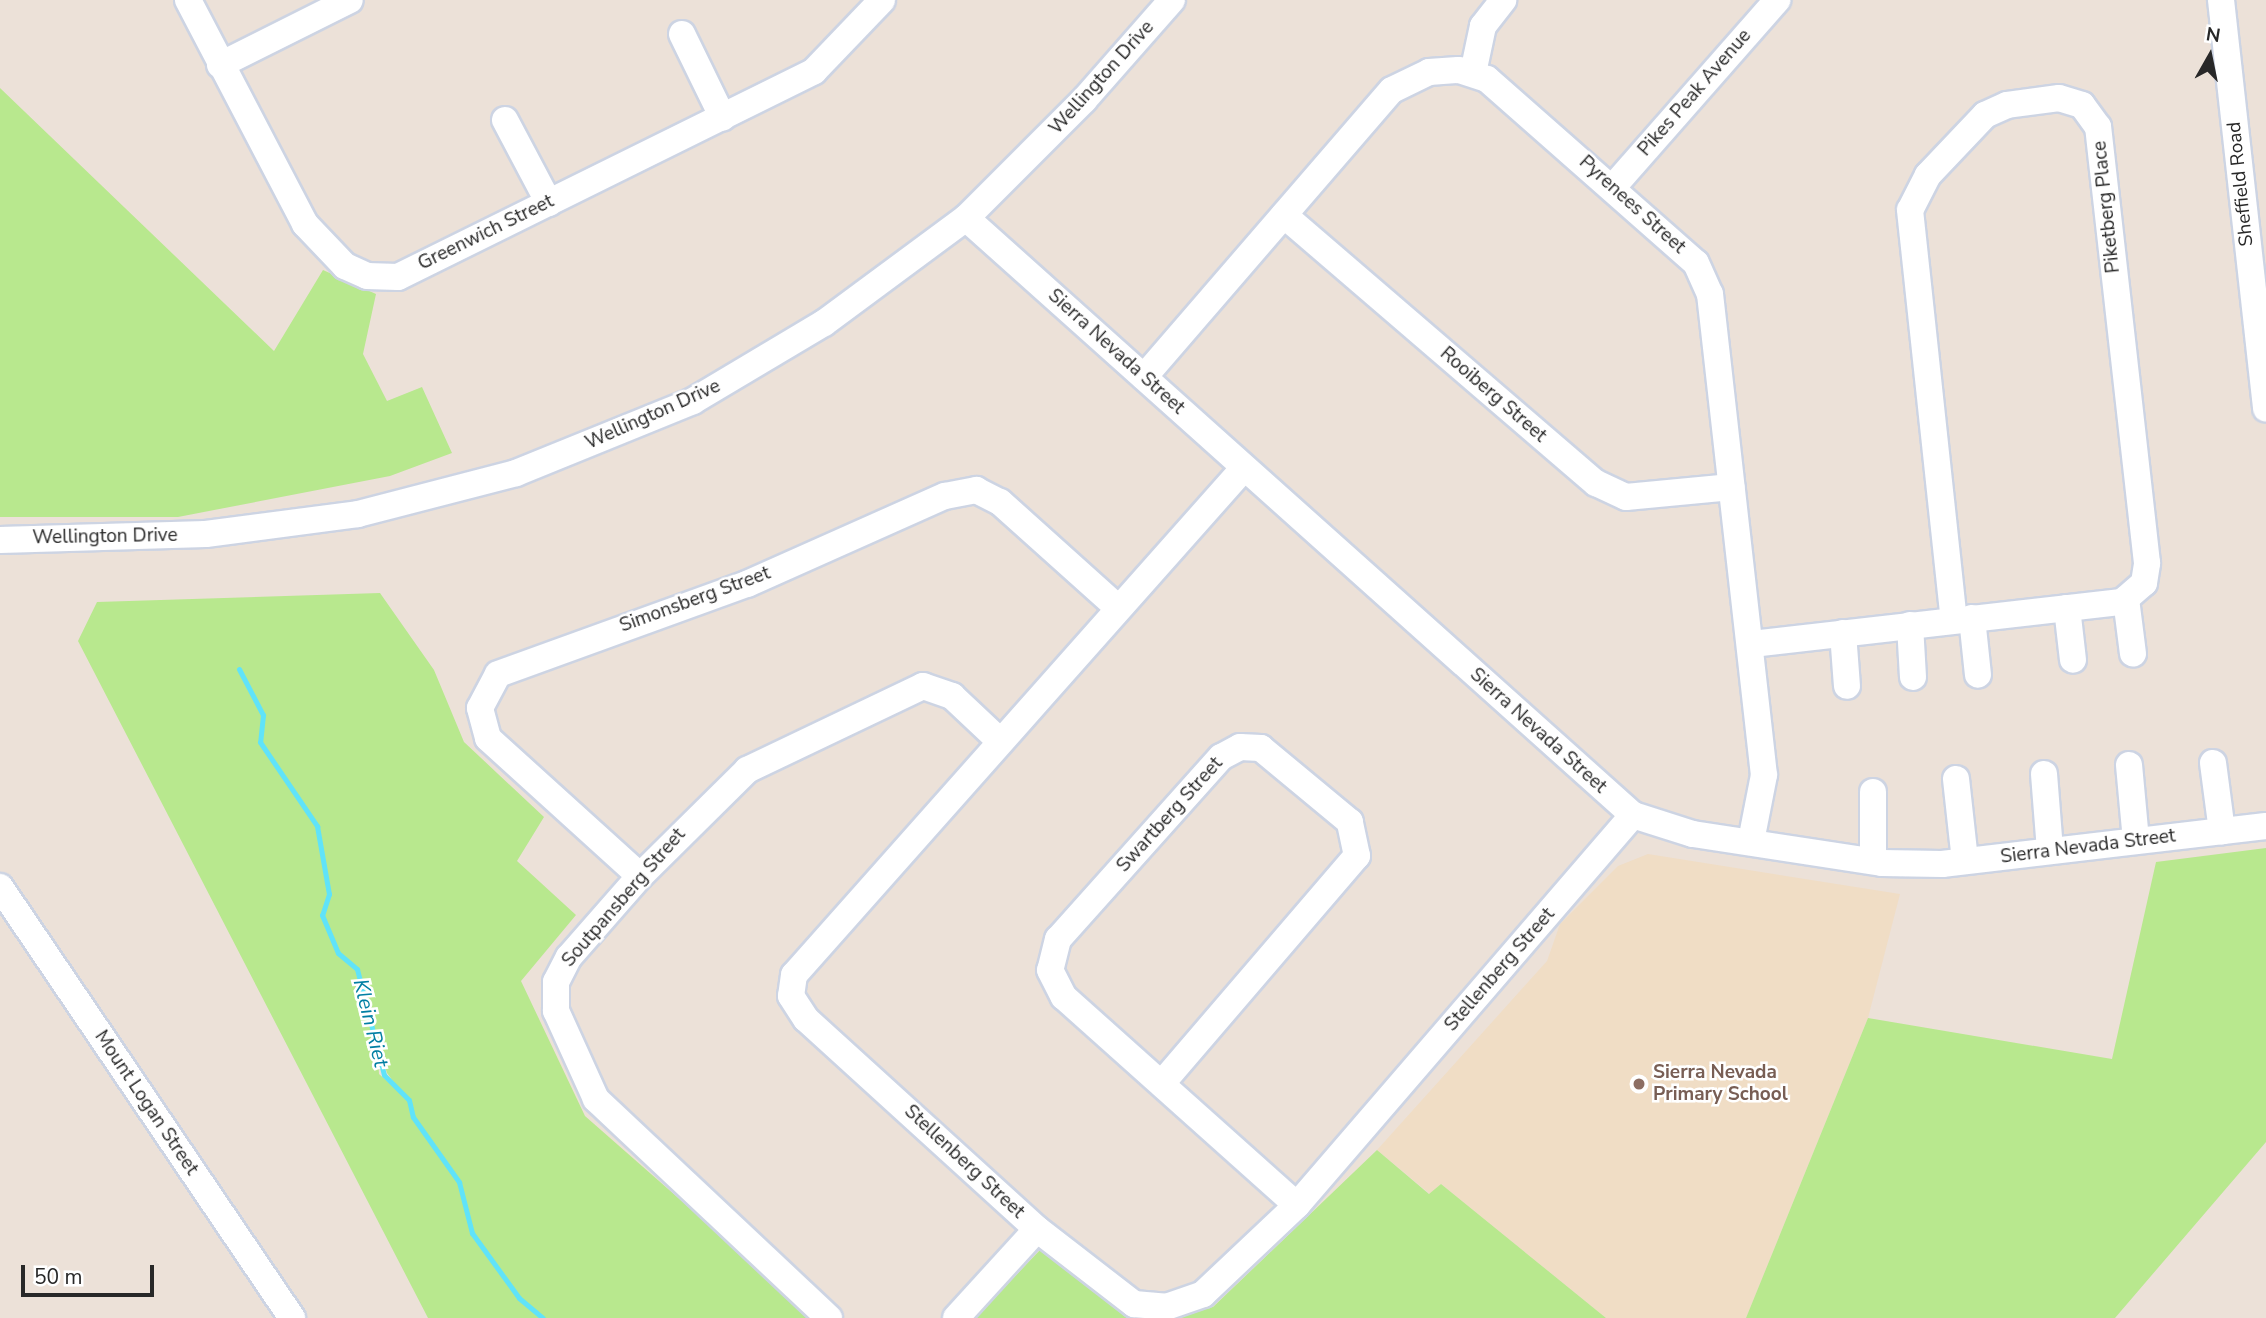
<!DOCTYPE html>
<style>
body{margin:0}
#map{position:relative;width:2266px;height:1318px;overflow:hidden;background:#ece1d8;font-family:"Nunito Sans",sans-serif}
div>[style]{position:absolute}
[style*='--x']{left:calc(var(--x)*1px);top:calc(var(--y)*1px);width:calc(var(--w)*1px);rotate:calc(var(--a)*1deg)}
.education>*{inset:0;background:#f0ddc5}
.green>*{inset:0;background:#b8e88e}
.stream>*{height:5px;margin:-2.5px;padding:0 2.5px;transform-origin:2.5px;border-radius:2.5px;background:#60e3f9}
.roads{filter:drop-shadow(2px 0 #cdd4e3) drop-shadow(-2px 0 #cdd4e3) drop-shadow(0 2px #cdd4e3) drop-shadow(0 -2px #cdd4e3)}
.minor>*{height:26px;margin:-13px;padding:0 13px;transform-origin:13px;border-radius:13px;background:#fff}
.dots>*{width:19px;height:19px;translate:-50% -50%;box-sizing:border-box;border:4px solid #fff;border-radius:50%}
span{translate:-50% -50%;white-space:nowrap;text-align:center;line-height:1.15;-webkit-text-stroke:5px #fff;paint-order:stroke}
.street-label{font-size:19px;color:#282828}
.education-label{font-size:19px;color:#785e54;font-weight:700}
.left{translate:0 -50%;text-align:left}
.water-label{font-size:21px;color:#017fa3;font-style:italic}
.north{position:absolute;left:2175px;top:21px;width:70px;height:70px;-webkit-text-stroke:5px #fff;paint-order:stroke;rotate:9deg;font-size:19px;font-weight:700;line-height:28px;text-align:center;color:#282828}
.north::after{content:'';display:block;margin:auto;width:24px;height:32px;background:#282828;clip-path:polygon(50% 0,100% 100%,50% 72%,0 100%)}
.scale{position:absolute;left:21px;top:1265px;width:133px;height:32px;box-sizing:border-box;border:4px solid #282828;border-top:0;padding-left:9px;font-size:21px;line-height:24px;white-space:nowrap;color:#282828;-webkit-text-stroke:5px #fff;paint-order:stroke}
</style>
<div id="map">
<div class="education">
<i style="clip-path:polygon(1648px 854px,1900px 894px,1868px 1018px,1746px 1318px,1606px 1318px,1441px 1184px,1430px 1194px,1377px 1150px,1547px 961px,1560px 924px,1618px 866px)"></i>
</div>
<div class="green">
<i style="clip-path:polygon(0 88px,274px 351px,323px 270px,376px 294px,363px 354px,387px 401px,422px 387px,452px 453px,390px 476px,178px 517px,0 517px)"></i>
<i style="clip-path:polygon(evenodd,380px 593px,434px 670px,464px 742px,544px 817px,517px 861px,576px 915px,521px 981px,585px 1116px,815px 1318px,428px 1318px,78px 641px,97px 602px,380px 593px,377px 1042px,387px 1073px,404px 1096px,379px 1074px,377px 1042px)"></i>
<i style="clip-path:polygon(2266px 848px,2266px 1142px,2115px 1318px,1746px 1318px,1868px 1018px,2112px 1059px,2156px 862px)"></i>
<i style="clip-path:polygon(1377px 1150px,1429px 1194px,1441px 1184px,1606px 1318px,1146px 1318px,1213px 1307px)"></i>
<i style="clip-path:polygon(1041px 1249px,1141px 1318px,975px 1318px)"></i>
</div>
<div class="stream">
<i style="--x:239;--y:669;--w:52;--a:62.4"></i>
<i style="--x:263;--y:715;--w:27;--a:96"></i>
<i style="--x:260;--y:742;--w:102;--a:55.8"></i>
<i style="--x:317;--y:826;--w:69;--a:80"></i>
<i style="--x:329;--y:894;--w:22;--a:108"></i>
<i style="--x:322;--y:915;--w:41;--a:67.2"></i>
<i style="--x:338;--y:953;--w:25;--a:40"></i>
<i style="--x:357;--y:969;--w:109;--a:75.7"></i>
<i style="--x:384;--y:1075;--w:35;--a:45"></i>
<i style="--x:409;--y:1100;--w:17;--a:77"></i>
<i style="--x:413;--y:1117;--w:80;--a:54.7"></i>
<i style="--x:459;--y:1182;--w:53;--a:75.7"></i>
<i style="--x:472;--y:1233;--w:80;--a:54.1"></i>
<i style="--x:519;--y:1298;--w:31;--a:40"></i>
</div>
<div class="roads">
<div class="minor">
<i style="--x:188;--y:0;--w:253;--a:62.4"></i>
<i style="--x:305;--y:224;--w:58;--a:46.4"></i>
<i style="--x:345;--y:266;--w:24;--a:24"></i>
<i style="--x:367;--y:276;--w:31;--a:2"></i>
<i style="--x:398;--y:277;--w:464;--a:-26.3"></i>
<i style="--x:814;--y:71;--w:98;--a:-46.2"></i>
<i style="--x:2221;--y:0;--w:411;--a:83.7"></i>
<i style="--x:682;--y:34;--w:93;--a:64"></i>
<i style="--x:220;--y:65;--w:145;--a:-26.6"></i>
<i style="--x:1473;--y:73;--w:48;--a:-78"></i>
<i style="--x:1483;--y:26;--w:33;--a:-52"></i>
<i style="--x:505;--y:120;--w:94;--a:62.1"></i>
<i style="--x:1613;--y:187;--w:249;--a:-48.7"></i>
<i style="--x:1284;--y:215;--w:411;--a:40.7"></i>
<i style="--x:1596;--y:483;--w:33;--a:25"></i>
<i style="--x:1626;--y:497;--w:106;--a:-5.4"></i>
<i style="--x:966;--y:218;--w:895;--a:41.83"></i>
<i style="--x:1633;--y:815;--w:63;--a:17.6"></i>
<i style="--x:1693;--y:834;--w:191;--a:8.7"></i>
<i style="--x:1882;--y:863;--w:60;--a:1"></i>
<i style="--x:1942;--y:864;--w:326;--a:-6.7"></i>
<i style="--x:1144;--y:377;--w:379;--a:-49.2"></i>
<i style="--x:1392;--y:90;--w:41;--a:-25.9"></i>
<i style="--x:1429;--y:72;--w:30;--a:-4"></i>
<i style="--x:1459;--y:70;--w:29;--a:18"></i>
<i style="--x:1487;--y:79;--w:278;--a:41.4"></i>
<i style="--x:1696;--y:263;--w:34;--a:66"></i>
<i style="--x:1710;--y:294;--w:484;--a:83.6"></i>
<i style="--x:1764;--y:775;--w:67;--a:101.1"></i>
<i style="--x:1243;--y:469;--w:676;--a:131.58"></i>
<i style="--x:794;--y:975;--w:21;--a:98"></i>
<i style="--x:791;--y:996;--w:27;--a:57"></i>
<i style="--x:806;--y:1019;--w:312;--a:42.3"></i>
<i style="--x:1037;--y:1229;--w:123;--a:37.7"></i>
<i style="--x:1134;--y:1304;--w:32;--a:5"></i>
<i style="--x:1166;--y:1307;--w:39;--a:-19"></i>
<i style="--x:1203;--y:1294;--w:129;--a:-43.4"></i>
<i style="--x:1297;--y:1205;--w:515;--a:-49.25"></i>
<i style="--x:0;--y:540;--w:206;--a:-1.7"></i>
<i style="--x:206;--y:534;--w:153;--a:-7.5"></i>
<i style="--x:358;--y:514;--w:163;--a:-14.5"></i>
<i style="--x:516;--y:473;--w:191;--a:-22.1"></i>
<i style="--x:693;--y:401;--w:152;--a:-30.8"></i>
<i style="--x:824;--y:323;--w:177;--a:-36.5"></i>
<i style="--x:966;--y:218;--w:167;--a:-45"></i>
<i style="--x:1084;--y:100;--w:133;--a:-48.7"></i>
<i style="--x:2126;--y:599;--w:55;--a:82.7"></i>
<i style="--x:2067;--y:608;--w:52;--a:83.4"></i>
<i style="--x:1972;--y:618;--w:57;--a:84"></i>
<i style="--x:1910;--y:625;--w:52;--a:86.7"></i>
<i style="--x:1843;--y:633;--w:53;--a:85.7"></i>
<i style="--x:1752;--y:644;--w:372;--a:-6.5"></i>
<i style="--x:2122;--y:602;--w:29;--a:-41"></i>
<i style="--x:2144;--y:583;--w:20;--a:-81"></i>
<i style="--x:2147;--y:563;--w:439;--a:-96.4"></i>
<i style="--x:2098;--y:127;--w:27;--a:-126"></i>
<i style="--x:2082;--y:105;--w:24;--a:-163"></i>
<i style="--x:2059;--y:98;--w:52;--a:172.3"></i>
<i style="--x:2007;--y:105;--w:24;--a:156"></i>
<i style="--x:1985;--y:115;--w:83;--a:133.5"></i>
<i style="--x:1928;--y:175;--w:39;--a:117"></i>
<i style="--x:1910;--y:210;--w:412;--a:83.9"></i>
<i style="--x:2213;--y:763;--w:69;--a:82.5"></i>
<i style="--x:2129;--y:765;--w:76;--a:84.7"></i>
<i style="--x:2044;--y:774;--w:77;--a:85.5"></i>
<i style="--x:1956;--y:779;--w:82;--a:83.7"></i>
<i style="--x:1873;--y:861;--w:69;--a:-90"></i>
<i style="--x:640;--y:876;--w:205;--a:-137.8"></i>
<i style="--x:488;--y:738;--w:31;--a:-105"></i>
<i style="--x:480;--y:708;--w:38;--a:-62"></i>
<i style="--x:498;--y:674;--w:265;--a:-19.9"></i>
<i style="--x:747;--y:584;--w:217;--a:-24"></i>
<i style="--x:945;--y:496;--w:32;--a:-11"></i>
<i style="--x:976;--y:490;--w:27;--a:27"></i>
<i style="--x:1000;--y:502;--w:157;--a:41.9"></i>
<i style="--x:0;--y:887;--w:521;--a:55.88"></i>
<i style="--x:1163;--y:1082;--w:298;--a:-49.4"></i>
<i style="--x:1357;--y:856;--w:35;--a:-102"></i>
<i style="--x:1350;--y:822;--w:116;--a:-140.3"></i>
<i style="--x:1261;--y:748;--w:21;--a:-177"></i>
<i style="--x:1240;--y:747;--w:21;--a:152"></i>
<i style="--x:1221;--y:757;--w:244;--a:131.8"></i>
<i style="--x:1058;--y:939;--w:32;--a:104"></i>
<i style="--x:1050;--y:970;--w:30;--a:63"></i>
<i style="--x:1064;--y:997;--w:312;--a:41.8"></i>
<i style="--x:829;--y:1318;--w:320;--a:-136.8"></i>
<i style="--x:596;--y:1099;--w:97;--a:-114.4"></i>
<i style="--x:556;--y:1011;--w:29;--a:-90"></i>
<i style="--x:556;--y:982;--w:28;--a:-63"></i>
<i style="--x:569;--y:957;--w:108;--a:-48.8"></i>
<i style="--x:640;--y:876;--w:151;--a:-44.7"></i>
<i style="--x:747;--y:770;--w:195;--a:-25.5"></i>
<i style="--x:923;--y:686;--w:31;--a:19"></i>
<i style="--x:952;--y:696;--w:66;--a:43.2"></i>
<i style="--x:956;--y:1318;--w:120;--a:-47.7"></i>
</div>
</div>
<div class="dots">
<i style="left:1639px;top:1084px;background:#8d6e63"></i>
</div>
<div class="street-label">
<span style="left:1102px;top:78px;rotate:-48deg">Wellington Drive</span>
<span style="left:1695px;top:93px;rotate:-49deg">Pikes Peak Avenue</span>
<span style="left:2241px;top:184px;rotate:-96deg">Sheffield Road</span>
<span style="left:1632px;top:205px;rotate:42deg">Pyrenees Street</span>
<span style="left:2107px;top:207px;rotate:-96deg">Piketberg Place</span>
<span style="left:486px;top:233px;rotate:-26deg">Greenwich Street</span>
<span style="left:1116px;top:352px;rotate:42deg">Sierra Nevada Street</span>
<span style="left:1493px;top:395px;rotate:41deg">Rooiberg Street</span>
<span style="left:653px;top:415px;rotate:-24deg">Wellington Drive</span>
<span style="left:105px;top:537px;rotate:-1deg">Wellington Drive</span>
<span style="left:695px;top:600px;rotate:-20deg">Simonsberg Street</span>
<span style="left:1538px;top:731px;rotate:42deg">Sierra Nevada Street</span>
<span style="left:1170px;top:815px;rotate:-48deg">Swartberg Street</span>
<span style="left:2088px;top:847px;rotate:-7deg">Sierra Nevada Street</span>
<span style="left:624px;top:898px;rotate:-49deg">Soutpansberg Street</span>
<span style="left:1500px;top:970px;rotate:-49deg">Stellenberg Street</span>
<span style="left:146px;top:1103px;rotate:56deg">Mount Logan Street</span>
<span style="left:964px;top:1162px;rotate:43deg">Stellenberg Street</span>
</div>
<div class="education-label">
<span class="left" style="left:1653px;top:1084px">Sierra Nevada<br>Primary School</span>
</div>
<div class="water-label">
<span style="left:371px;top:1023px;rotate:76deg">Klein Riet</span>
</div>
<div class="north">N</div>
<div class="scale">50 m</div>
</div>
